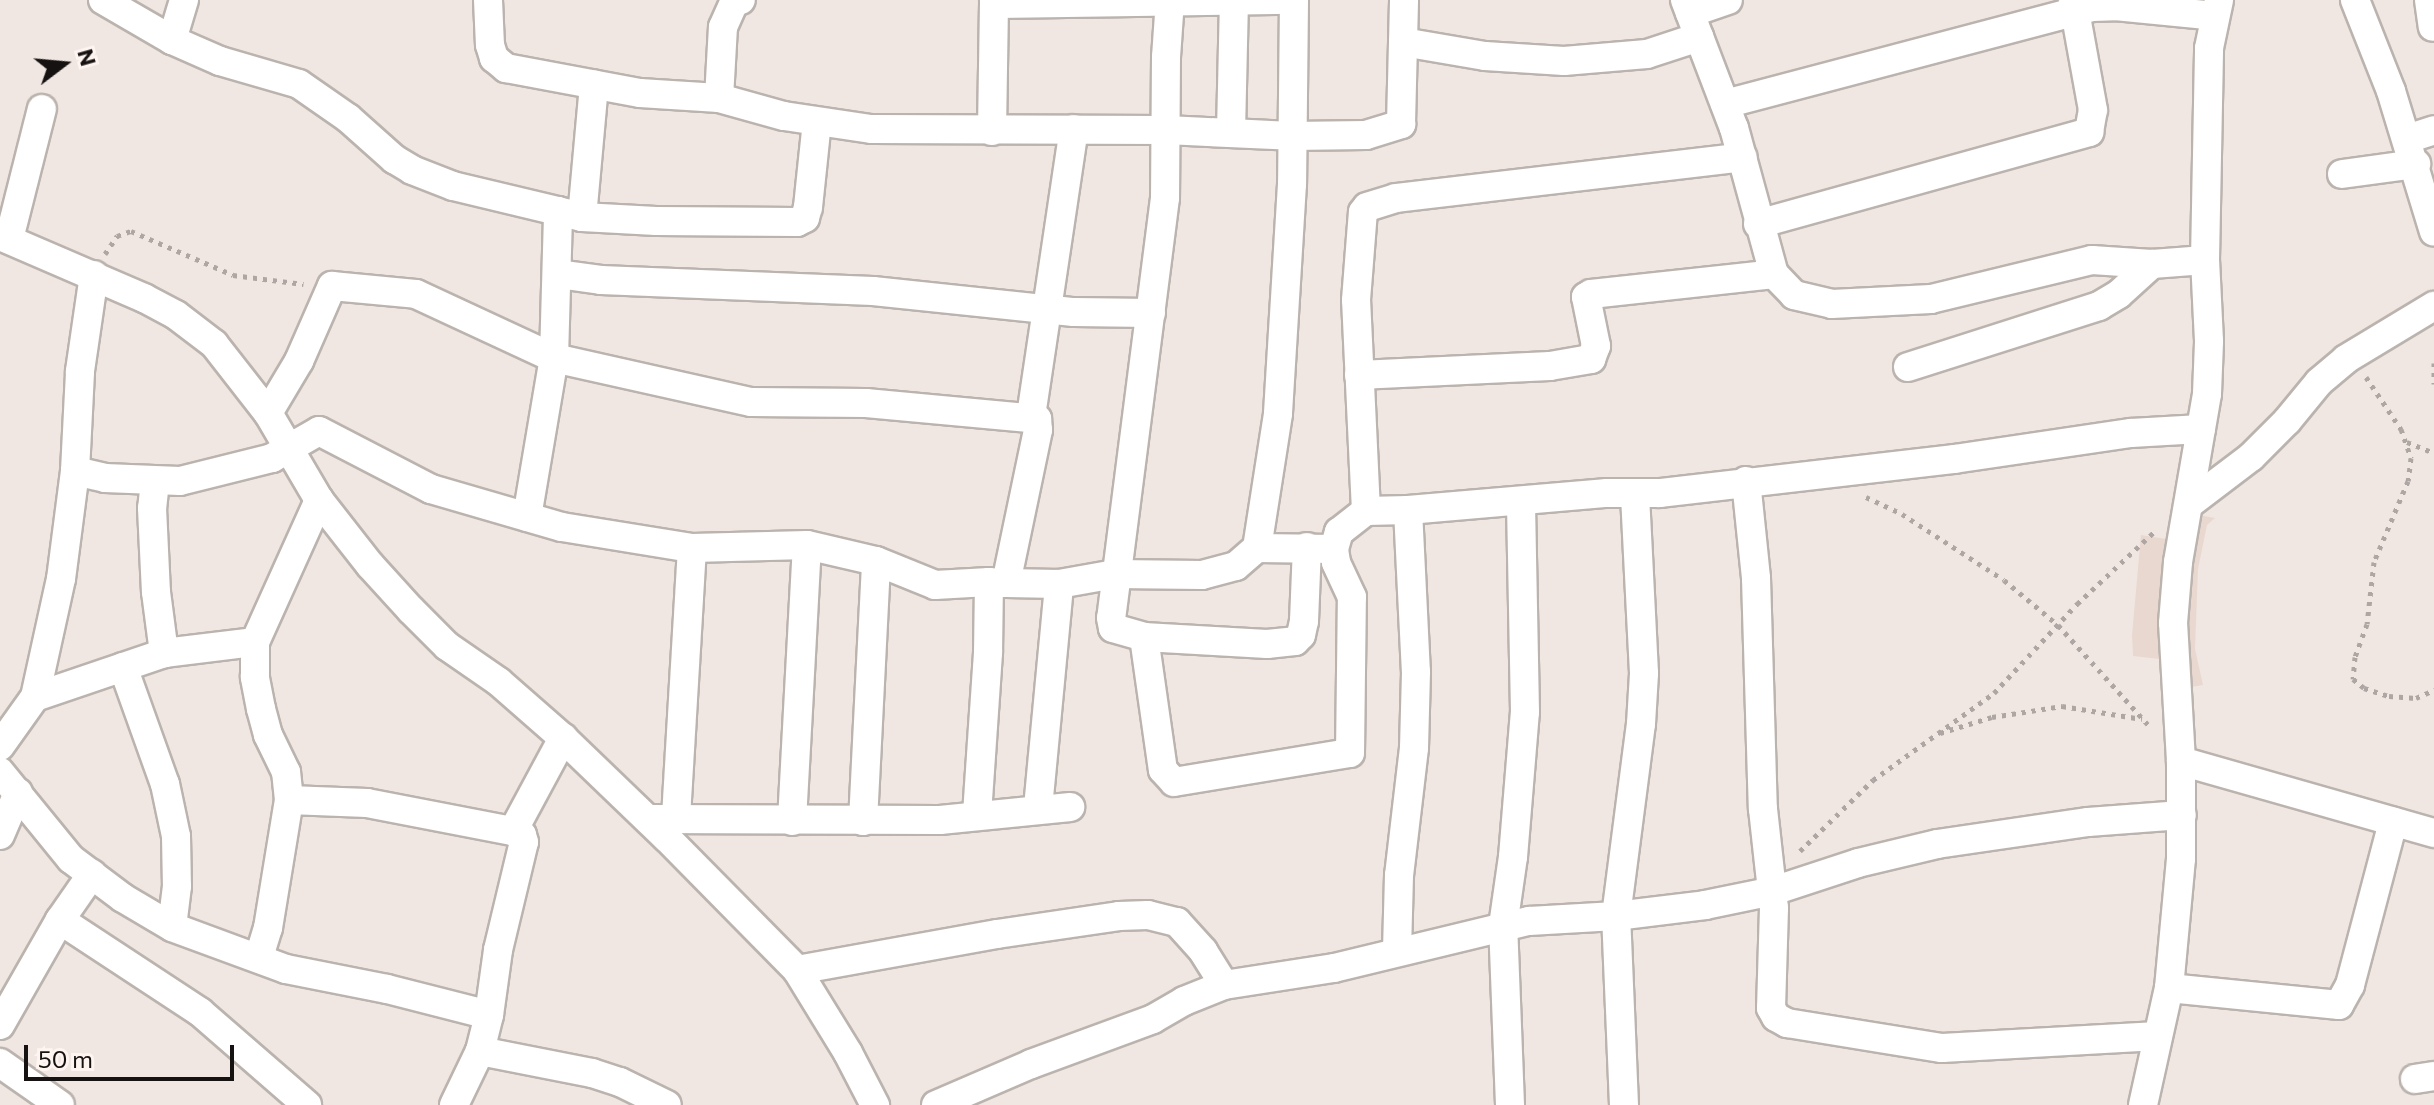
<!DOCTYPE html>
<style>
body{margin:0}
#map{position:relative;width:2434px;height:1105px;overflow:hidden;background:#f0e7e2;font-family:Commissioner,sans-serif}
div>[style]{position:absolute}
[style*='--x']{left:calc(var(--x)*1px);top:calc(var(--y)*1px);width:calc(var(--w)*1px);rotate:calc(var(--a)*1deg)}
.built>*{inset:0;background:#e9d8d0}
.path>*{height:5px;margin-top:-2.5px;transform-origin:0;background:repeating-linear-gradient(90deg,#ada6a2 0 4px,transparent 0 10px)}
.roads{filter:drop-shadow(2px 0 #bbb3ae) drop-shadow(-2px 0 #bbb3ae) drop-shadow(0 2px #bbb3ae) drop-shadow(0 -2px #bbb3ae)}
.street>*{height:28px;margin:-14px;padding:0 14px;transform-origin:14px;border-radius:14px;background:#fff}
span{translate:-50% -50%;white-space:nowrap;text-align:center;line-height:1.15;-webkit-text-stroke:7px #fef4f0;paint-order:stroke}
.north{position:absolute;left:24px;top:24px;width:80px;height:80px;-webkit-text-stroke:6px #fef4f0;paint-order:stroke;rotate:74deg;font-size:22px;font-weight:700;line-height:32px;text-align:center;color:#151211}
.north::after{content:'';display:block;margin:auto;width:28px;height:36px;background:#151211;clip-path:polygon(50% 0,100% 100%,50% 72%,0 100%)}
.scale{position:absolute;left:24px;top:1045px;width:210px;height:36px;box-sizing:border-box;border:4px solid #151211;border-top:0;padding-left:10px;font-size:24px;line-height:28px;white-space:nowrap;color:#151211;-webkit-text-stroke:6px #fef4f0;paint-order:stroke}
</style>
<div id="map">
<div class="built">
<i style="clip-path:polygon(2193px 514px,2215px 518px,2207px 525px,2198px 569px,2195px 649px,2203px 685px,2185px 688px,2168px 660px,2133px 656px,2132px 635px,2141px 535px,2185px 542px)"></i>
</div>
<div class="path">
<i style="--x:105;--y:254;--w:22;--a:-56"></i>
<i style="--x:117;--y:236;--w:15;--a:-20"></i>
<i style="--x:131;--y:231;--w:111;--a:23.3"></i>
<i style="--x:233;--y:275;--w:71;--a:7.3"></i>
<i style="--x:2434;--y:363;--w:21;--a:90"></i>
<i style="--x:2366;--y:377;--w:63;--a:56.1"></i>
<i style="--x:2401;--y:429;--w:31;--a:71"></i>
<i style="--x:2411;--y:458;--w:23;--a:97"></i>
<i style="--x:2408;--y:481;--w:88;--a:112.8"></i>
<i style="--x:2374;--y:562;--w:62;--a:96.4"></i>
<i style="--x:2367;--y:624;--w:35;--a:110"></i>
<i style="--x:2355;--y:657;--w:22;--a:95"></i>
<i style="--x:2353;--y:679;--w:14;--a:39"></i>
<i style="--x:2364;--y:688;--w:26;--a:18"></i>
<i style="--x:2389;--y:696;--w:27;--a:4"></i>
<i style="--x:2416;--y:698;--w:20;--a:-24"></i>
<i style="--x:2407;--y:442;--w:29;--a:22"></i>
<i style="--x:1866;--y:497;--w:40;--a:25"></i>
<i style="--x:1902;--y:514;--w:121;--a:32.9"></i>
<i style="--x:2004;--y:580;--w:70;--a:39.8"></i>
<i style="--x:2058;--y:625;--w:139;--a:47.9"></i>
<i style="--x:1940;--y:733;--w:54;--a:-17.1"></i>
<i style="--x:1992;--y:717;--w:71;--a:-8.9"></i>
<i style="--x:2062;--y:706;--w:81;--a:9.2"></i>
<i style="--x:1800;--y:851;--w:102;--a:-44.2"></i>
<i style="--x:1873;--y:780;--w:149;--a:-35.7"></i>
<i style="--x:1994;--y:693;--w:122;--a:-47"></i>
<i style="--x:2077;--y:604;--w:108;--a:-43.1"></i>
</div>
<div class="roads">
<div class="street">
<i style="--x:103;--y:0;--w:80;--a:30.1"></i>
<i style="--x:172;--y:40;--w:52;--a:23.6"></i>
<i style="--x:220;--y:61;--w:82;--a:16.2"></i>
<i style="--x:299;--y:84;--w:60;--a:34.8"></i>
<i style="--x:348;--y:118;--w:62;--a:41.7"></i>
<i style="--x:394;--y:159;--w:21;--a:31"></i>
<i style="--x:412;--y:170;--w:44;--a:21.3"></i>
<i style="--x:453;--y:186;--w:108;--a:13.4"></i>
<i style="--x:488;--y:0;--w:45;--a:87.5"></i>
<i style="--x:490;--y:45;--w:14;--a:73"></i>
<i style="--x:494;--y:58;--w:16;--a:40"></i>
<i style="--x:506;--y:68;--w:136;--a:10.6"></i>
<i style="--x:640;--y:93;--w:79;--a:3.6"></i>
<i style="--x:719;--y:98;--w:67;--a:15.5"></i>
<i style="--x:784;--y:116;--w:88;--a:8.5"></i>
<i style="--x:871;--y:129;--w:295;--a:0.2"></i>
<i style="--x:1166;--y:130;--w:125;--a:2.7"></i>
<i style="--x:1291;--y:136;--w:75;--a:-0.8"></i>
<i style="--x:1366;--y:135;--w:37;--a:-17"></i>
<i style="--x:1401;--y:124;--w:124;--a:-88.6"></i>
<i style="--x:1170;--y:0;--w:57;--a:94"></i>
<i style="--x:1166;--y:57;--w:141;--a:90.4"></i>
<i style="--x:1165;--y:198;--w:423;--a:97.3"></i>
<i style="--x:1111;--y:618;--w:10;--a:79"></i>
<i style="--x:1113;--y:628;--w:32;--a:16"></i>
<i style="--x:1144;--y:637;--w:134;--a:81.9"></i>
<i style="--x:1163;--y:770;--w:16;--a:47"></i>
<i style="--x:1174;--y:782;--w:178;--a:-9.4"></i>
<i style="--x:1350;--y:753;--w:156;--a:-89.3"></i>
<i style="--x:1352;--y:597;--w:38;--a:-115"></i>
<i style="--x:1336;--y:562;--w:13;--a:-99"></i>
<i style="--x:1294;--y:0;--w:184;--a:90.6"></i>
<i style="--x:1292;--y:184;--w:230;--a:93.5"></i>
<i style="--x:1278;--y:414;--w:136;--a:98.9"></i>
<i style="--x:1257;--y:548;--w:77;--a:0.7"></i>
<i style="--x:1334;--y:549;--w:18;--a:-74"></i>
<i style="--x:1339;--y:532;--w:34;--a:-38"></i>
<i style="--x:1366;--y:511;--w:42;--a:-1.4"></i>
<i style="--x:1408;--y:510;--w:162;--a:87.2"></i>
<i style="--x:1416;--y:672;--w:76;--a:91.5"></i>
<i style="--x:1414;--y:748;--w:128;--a:96.7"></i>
<i style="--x:1399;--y:875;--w:76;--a:91.5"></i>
<i style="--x:1685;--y:0;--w:137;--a:69.1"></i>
<i style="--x:1734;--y:128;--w:151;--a:74.7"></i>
<i style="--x:1774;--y:274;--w:29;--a:46"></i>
<i style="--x:1794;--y:295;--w:39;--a:13"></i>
<i style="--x:1832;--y:304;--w:99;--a:-2.9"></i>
<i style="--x:1931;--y:299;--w:166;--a:-13.6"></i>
<i style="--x:2092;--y:260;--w:60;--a:3.8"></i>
<i style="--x:2152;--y:264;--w:53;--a:-4.3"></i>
<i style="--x:2355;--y:0;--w:98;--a:68.4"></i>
<i style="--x:2391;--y:91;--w:147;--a:73"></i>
<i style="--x:2429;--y:0;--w:27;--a:82"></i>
<i style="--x:994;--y:4;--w:285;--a:-0.8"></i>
<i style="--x:1690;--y:13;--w:40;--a:-18.9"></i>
<i style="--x:172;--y:40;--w:42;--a:-73.3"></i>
<i style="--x:1403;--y:42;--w:83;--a:9.7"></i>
<i style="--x:1485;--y:56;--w:79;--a:3.6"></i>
<i style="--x:1564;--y:61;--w:83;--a:-4.8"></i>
<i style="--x:1647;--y:54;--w:55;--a:-18.1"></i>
<i style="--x:719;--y:98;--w:71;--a:-86.8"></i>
<i style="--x:723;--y:27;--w:27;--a:-66"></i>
<i style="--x:734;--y:2;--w:7;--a:-16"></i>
<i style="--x:1725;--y:104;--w:380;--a:-14.8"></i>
<i style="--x:2092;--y:7;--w:23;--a:-2"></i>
<i style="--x:2115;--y:6;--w:100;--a:5.7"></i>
<i style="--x:992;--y:131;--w:131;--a:-89.1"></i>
<i style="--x:1231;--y:132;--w:129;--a:-88.7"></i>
<i style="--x:2407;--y:139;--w:28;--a:-18"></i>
<i style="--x:2342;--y:174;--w:75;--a:-7.7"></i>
<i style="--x:582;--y:217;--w:74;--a:3.1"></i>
<i style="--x:656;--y:221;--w:141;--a:0.4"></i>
<i style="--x:797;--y:222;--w:9;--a:-27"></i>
<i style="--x:805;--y:218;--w:11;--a:-75"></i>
<i style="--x:808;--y:207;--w:85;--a:-84"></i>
<i style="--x:1758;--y:224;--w:344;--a:-15.5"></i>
<i style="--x:2089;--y:132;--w:22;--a:-80"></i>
<i style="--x:2093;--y:110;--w:112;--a:-100.3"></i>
<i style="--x:0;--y:236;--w:157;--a:23.3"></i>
<i style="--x:144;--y:298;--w:36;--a:28"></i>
<i style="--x:176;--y:315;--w:48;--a:37.3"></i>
<i style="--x:214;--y:344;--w:88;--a:52"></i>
<i style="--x:268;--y:413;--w:101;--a:59.6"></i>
<i style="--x:319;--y:500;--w:83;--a:51.9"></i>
<i style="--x:370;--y:565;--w:61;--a:47.7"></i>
<i style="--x:411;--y:610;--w:51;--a:45"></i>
<i style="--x:447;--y:646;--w:63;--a:34.7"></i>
<i style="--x:499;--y:682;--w:85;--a:41.2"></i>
<i style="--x:563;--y:738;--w:143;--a:43.9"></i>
<i style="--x:666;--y:837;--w:187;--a:45.4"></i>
<i style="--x:797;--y:970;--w:97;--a:58.4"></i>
<i style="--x:848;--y:1053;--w:59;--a:62.6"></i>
<i style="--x:9;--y:239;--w:134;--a:-75.8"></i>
<i style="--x:558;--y:274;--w:43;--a:7.9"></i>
<i style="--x:601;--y:280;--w:272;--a:2.3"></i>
<i style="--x:873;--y:291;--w:202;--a:6"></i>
<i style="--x:1074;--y:312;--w:77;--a:0.7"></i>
<i style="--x:1908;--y:367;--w:201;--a:-17.7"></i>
<i style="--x:2099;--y:306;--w:23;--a:-31"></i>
<i style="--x:2119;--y:294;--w:45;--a:-42.3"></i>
<i style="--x:1359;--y:375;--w:191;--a:-2.7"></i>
<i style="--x:1550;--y:366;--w:42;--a:-9.7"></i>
<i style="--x:1591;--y:359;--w:14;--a:-69"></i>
<i style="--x:1596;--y:346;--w:50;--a:-101.5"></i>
<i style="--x:1586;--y:297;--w:6;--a:-31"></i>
<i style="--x:1591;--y:294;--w:184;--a:-6.2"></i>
<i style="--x:268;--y:413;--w:61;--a:-59.2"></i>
<i style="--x:299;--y:361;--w:82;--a:-66.3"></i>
<i style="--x:332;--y:286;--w:84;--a:5.4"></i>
<i style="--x:416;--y:294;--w:152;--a:24.9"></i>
<i style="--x:554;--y:358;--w:202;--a:12.6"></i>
<i style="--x:751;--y:402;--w:115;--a:0.5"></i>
<i style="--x:866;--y:403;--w:172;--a:5.3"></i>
<i style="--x:1037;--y:419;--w:11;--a:85"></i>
<i style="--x:1038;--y:430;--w:156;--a:101.8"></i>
<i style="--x:1006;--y:583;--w:17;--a:-177"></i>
<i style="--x:989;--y:582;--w:71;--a:90.8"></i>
<i style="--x:988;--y:653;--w:162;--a:93.9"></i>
<i style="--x:1031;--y:416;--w:290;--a:-81.5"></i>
<i style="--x:75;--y:471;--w:31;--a:13"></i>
<i style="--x:105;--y:478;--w:75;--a:2.3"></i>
<i style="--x:180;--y:481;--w:95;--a:-14"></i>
<i style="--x:272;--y:458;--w:54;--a:-29.9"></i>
<i style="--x:319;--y:431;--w:126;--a:27.4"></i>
<i style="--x:431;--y:489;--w:136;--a:16.2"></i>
<i style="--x:562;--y:527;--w:132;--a:9.2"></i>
<i style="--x:692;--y:548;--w:115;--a:-1.5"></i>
<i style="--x:807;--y:545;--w:71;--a:13.1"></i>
<i style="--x:876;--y:561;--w:64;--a:22.1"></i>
<i style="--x:935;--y:585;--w:54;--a:-3.2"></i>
<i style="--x:155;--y:481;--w:27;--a:96"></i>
<i style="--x:152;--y:508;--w:84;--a:87.3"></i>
<i style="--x:156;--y:592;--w:62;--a:82.5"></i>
<i style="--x:1746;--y:481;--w:98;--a:84.1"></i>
<i style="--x:1756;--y:578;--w:231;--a:88.3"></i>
<i style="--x:1763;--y:809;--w:100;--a:83.7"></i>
<i style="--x:1774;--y:908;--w:100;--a:91.7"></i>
<i style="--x:1771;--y:1008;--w:10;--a:61"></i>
<i style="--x:1776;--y:1017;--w:13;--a:29"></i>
<i style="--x:1787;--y:1023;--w:157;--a:9.2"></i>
<i style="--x:1942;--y:1048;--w:216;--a:-3.2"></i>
<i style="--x:2189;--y:504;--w:78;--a:-37.2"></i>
<i style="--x:2251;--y:457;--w:51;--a:-45"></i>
<i style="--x:2287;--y:421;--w:50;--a:-50.6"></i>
<i style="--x:2319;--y:382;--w:35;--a:-40"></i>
<i style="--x:2346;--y:359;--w:103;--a:-31.1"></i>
<i style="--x:1408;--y:510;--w:200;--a:-4.9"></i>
<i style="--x:1607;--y:493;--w:53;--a:0"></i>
<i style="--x:1660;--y:493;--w:296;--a:-6.6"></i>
<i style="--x:1954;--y:459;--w:179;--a:-8.4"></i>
<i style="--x:2131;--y:433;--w:70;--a:-3.3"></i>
<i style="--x:1366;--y:511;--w:211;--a:-92.7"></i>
<i style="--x:1356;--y:300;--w:88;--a:-85.5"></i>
<i style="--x:1363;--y:212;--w:6;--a:-51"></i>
<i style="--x:1367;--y:207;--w:30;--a:-17"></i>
<i style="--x:1396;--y:198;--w:349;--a:-6.7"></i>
<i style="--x:527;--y:517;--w:161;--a:-80.4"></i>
<i style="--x:554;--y:358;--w:147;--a:-88.4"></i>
<i style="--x:558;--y:211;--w:25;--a:14"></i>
<i style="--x:582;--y:217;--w:133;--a:-84.8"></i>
<i style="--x:1006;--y:583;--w:53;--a:1.1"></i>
<i style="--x:1059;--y:584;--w:57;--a:-10.1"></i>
<i style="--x:1115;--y:574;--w:87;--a:0.7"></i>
<i style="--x:1202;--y:575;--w:35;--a:-15"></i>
<i style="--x:1236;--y:566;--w:28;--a:-41"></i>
<i style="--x:1144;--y:637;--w:123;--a:3.3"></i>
<i style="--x:1267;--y:644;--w:28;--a:-6"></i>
<i style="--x:1295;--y:641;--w:8;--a:-45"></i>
<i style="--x:1301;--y:635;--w:14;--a:-78"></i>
<i style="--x:1304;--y:621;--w:74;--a:-87.7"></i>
<i style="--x:123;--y:667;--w:124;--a:70.3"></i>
<i style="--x:165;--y:784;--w:53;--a:78.1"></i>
<i style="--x:176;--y:836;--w:50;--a:88.9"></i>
<i style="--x:177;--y:886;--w:41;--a:97"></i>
<i style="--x:35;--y:697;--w:136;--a:-18.8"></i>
<i style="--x:164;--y:653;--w:92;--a:-6.9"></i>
<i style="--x:0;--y:746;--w:60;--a:-54.5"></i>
<i style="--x:35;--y:697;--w:121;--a:-77.6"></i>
<i style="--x:61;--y:579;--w:109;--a:-82.6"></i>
<i style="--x:75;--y:471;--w:100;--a:-87.1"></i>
<i style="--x:80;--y:371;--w:97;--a:-81.7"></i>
<i style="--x:2181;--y:761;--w:263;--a:15.9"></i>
<i style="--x:0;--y:772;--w:112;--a:50.8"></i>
<i style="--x:71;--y:859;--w:65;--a:36.9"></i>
<i style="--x:123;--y:898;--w:57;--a:30.6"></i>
<i style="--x:172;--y:927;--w:121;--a:20.2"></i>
<i style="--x:286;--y:969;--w:103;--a:11.2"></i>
<i style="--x:387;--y:989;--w:105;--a:14.3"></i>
<i style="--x:289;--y:800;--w:78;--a:2.2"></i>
<i style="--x:367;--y:803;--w:149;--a:10.9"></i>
<i style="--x:513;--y:831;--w:106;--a:-61.7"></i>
<i style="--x:1038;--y:808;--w:225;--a:-84.6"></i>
<i style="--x:676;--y:817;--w:269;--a:-86.6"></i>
<i style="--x:648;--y:819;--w:292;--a:0.2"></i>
<i style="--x:940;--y:820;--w:131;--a:-5.7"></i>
<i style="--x:792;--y:821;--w:276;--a:-86.9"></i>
<i style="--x:863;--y:821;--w:260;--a:-87.1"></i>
<i style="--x:0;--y:835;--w:46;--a:-66.8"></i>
<i style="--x:60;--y:920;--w:168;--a:33.3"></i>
<i style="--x:200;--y:1012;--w:142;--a:41"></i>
<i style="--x:259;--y:957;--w:30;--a:-73"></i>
<i style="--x:268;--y:928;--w:130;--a:-80.7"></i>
<i style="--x:289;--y:800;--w:28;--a:-96"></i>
<i style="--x:286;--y:772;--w:41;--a:-115.9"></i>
<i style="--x:268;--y:735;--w:27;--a:-105"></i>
<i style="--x:261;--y:709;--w:33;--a:-101"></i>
<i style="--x:255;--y:677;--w:35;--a:-90"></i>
<i style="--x:255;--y:642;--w:156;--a:-65.7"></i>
<i style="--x:797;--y:970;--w:203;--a:-10.2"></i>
<i style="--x:997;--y:934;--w:123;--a:-8.4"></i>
<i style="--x:1119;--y:916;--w:29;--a:-2"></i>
<i style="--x:1148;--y:915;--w:30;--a:14"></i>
<i style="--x:1177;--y:922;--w:39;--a:48"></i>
<i style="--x:1203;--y:951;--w:40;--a:58"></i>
<i style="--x:2169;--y:988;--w:171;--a:5.7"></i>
<i style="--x:2339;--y:1005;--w:23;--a:-61"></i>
<i style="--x:2350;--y:985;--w:169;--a:-75.2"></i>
<i style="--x:0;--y:1025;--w:121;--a:-60.3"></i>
<i style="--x:60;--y:920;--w:56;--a:-55.2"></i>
<i style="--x:480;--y:1051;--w:114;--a:11.1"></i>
<i style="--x:592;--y:1073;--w:29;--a:18"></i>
<i style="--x:620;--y:1082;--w:52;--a:26.1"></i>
<i style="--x:0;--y:1063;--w:73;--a:35"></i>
<i style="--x:2415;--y:1079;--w:19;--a:-9"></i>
<i style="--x:454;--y:1105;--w:60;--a:-64.3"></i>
<i style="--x:480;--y:1051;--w:37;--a:-76"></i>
<i style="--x:489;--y:1015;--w:66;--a:-82.1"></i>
<i style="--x:498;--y:950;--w:111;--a:-76.5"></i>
<i style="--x:524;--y:842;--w:7;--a:-106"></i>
<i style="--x:522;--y:835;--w:10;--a:-156"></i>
<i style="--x:936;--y:1105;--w:103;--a:-23.3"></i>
<i style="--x:1031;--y:1064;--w:130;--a:-20.2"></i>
<i style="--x:1153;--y:1019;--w:36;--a:-30"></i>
<i style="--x:1184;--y:1001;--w:43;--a:-21.8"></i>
<i style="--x:1224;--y:985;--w:111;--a:-8.8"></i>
<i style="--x:1334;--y:968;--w:201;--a:-13.6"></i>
<i style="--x:1529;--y:921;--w:87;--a:-3.3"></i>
<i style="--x:1616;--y:916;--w:90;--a:-7"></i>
<i style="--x:1705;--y:905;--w:69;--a:-11.6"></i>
<i style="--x:1773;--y:891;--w:89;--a:-18.2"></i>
<i style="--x:1858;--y:863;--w:81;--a:-13.5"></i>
<i style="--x:1937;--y:844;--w:153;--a:-8.3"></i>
<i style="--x:2088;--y:822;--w:94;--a:-4.3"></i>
<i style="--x:1510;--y:1105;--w:179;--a:-92.2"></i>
<i style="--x:1503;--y:926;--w:70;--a:-81.8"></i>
<i style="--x:1513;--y:857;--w:145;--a:-85.3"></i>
<i style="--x:1525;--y:712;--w:211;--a:-91.1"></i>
<i style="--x:1624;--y:1105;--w:189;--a:-92.4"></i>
<i style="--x:1616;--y:916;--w:194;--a:-82.6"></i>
<i style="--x:1641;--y:724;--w:51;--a:-86.6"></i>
<i style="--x:1644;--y:673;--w:179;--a:-92.9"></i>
<i style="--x:2143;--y:1105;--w:120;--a:-77.5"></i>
<i style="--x:2169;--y:988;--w:130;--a:-84.7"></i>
<i style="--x:2181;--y:859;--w:98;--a:-90"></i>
<i style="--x:2181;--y:761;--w:138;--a:-93.3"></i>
<i style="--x:2173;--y:623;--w:61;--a:-85.3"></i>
<i style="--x:2178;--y:562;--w:170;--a:-80.2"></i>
<i style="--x:2207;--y:394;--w:53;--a:-87.8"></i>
<i style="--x:2209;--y:341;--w:81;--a:-92.8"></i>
<i style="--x:2205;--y:260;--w:212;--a:-88.9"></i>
<i style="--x:2209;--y:48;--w:49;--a:-78.2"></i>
</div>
</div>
<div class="north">N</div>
<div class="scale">50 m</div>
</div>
